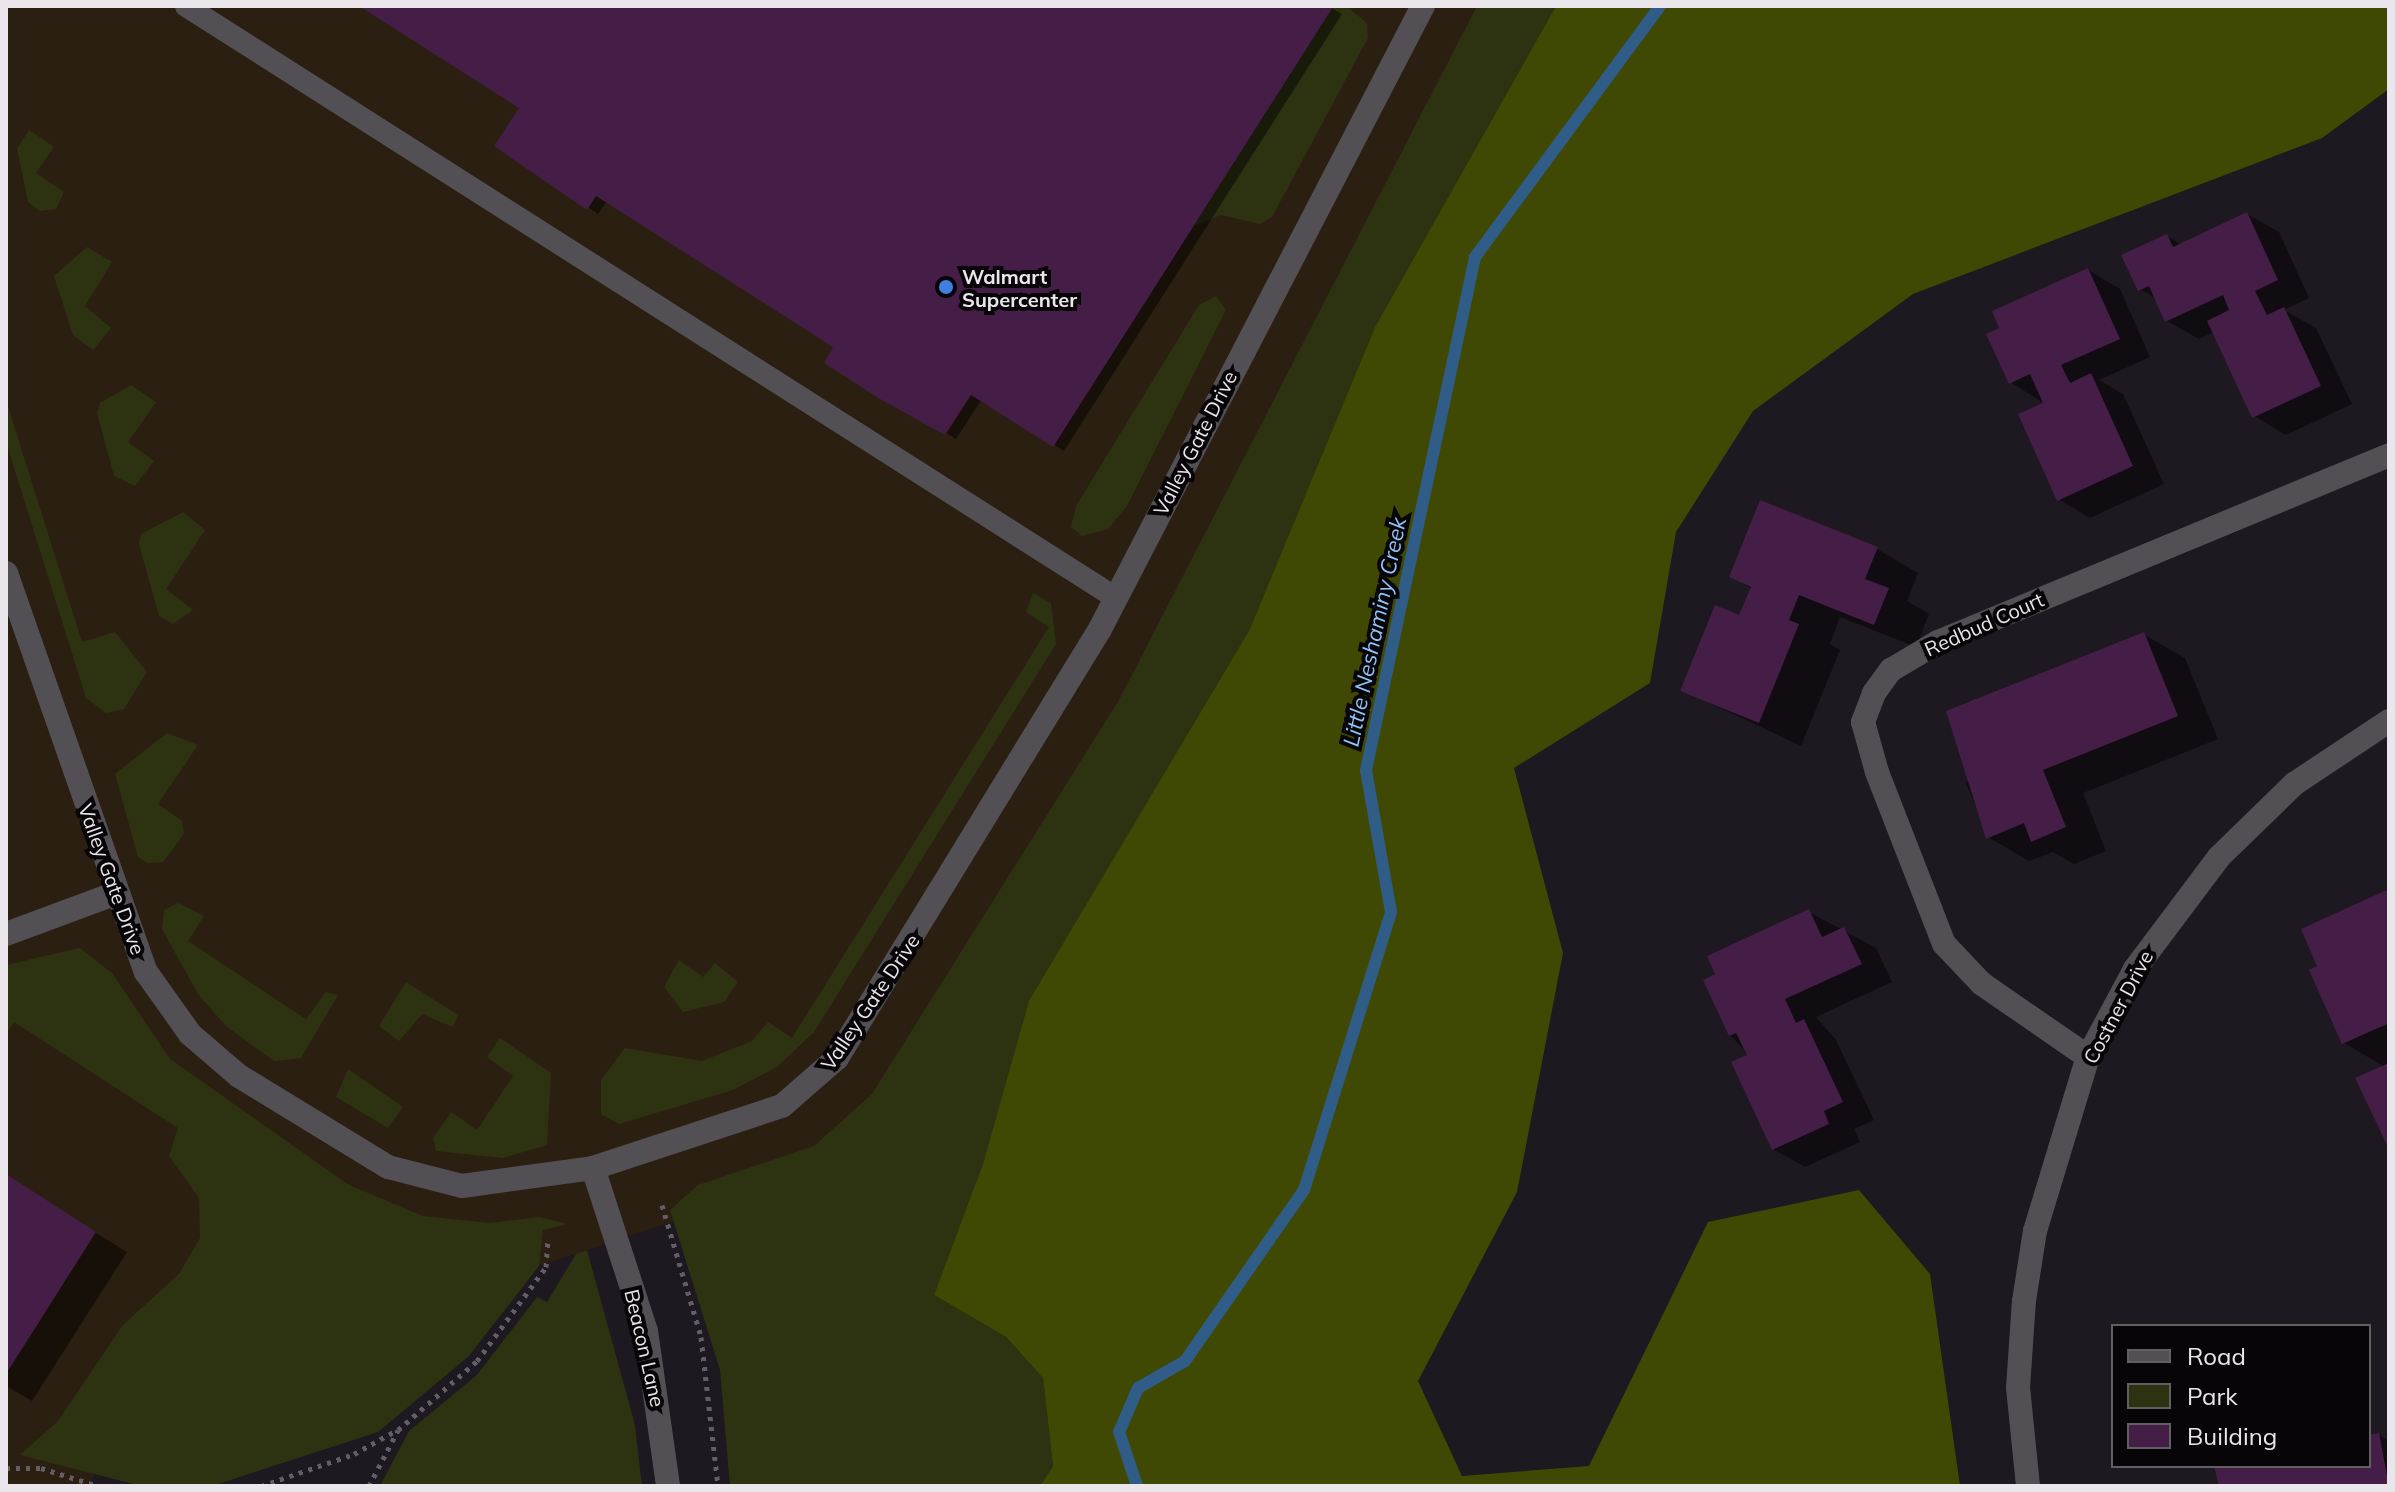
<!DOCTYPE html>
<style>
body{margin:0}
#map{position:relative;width:2395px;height:1492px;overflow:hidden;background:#1e1820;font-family:Mulish,sans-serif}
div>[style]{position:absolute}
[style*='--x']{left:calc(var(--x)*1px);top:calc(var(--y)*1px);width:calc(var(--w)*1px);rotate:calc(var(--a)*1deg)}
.commercial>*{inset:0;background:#2b1f11}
.green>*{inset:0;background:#2d3311}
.forest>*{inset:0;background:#3f4904}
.shadow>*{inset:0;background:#0007}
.stream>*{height:12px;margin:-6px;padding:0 6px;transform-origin:6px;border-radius:6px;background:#305d88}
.building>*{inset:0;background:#451e48}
.path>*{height:5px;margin-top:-2.5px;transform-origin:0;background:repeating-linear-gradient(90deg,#635d65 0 4px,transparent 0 10px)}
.service>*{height:22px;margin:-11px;padding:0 11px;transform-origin:11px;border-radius:11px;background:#525055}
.minor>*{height:24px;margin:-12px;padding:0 12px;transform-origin:12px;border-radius:12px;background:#525055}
.dots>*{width:22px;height:22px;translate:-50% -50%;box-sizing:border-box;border:4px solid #070507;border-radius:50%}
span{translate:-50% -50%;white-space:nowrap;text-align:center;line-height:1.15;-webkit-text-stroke:8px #070507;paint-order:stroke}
.poi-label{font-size:20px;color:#ebe6ec;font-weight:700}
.left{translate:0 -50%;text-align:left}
.street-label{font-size:20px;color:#ebe6ec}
.water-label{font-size:22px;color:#90c5fa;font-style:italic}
.frame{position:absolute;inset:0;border:8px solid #ebe6ec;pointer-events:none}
.legend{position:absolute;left:2111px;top:1324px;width:260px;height:144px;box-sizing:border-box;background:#070507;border:2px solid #625f63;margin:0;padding:10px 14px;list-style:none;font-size:24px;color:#ebe6ec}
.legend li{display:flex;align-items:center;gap:16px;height:40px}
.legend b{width:40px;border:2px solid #625f63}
</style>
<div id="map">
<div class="commercial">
<i style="clip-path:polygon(6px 6px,1556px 6px,1375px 327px,1249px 631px,953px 1129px,424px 1304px,262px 1224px,87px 1486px,6px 1486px)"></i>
</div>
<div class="green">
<i style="clip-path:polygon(1346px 6px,1367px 23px,1368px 38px,1272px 217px,1260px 224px,1221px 215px,1194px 226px,1333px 7px)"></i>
<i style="clip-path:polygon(1477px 6px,1556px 6px,1375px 327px,1249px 631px,984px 1161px,934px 1295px,1006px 1337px,1043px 1378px,1053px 1466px,1040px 1486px,730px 1486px,720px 1370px,670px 1210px,698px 1185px,814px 1146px,872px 1094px,1119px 700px)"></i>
<i style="clip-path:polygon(29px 130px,54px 147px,36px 173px,64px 192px,56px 209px,40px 211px,28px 202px,17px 149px)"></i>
<i style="clip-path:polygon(87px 247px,112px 262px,85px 306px,111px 328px,93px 350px,73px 335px,54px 276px)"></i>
<i style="clip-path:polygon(1216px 296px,1226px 310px,1127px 506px,1108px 529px,1082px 536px,1071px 527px,1076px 506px,1199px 305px)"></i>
<i style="clip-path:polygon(131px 385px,156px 402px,128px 442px,154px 461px,135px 486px,114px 476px,97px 413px,100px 403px)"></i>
<i style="clip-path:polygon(6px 400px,82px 642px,115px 632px,147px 672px,124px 709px,106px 713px,86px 698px,6px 442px)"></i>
<i style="clip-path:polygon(183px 512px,205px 530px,166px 589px,193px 610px,173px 624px,159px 616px,139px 544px,141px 534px)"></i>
<i style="clip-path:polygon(1033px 593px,1051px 603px,1056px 644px,814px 1032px,777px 1067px,733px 1090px,619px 1124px,601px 1114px,601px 1080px,625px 1048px,702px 1061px,752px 1041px,768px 1022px,792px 1038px,1049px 627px,1026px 612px)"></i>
<i style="clip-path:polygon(167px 733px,198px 745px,158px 804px,182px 821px,184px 834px,163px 862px,147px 863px,138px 857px,115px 774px)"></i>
<i style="clip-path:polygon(178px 903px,204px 916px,188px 941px,306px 1019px,326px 992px,338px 995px,301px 1058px,274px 1061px,226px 1026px,198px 994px,162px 929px,164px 910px)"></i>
<i style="clip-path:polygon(80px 948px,112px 973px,170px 1059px,349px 1185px,423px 1216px,490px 1223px,539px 1217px,568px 1224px,543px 1230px,539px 1266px,469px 1356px,378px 1432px,212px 1486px,142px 1486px,20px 1455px,58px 1421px,123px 1325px,179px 1274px,200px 1238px,199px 1198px,169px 1156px,178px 1128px,14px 1022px,6px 1034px,6px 965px)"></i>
<i style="clip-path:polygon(679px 960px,703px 977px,715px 963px,738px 982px,724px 1002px,683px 1012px,664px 987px)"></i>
<i style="clip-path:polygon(406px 982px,458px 1015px,453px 1027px,422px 1014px,399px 1041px,379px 1026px)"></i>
<i style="clip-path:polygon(500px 1038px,551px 1073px,547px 1145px,503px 1158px,436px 1151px,433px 1138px,451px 1112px,477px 1130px,513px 1076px,487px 1057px)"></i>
<i style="clip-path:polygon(348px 1069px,403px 1107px,388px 1128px,336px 1097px)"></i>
<i style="clip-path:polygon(587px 1250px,635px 1425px,642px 1486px,380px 1486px,409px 1431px,477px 1375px,537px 1297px,547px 1302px,576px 1254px)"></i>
</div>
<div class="forest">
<i style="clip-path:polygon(1556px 6px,2389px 6px,2389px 89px,2322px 138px,1913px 294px,1753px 411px,1676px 532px,1650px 683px,1514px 768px,1563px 953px,1517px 1192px,1418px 1381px,1462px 1476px,1589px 1466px,1708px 1222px,1859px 1190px,1930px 1274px,1960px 1486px,1040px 1486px,1053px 1466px,1043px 1378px,1006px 1337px,934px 1295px,984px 1161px,1029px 1001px,1249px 631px,1375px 327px)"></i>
</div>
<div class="shadow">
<i style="clip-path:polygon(363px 6px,1328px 6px,1342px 14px,1064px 451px,982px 399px,956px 439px,826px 362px,836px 347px,607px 201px,598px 214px,497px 145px,521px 107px)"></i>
<i style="clip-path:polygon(2247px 214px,2279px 232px,2309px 298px,2284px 310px,2316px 328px,2352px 404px,2286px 435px,2254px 416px,2214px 332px,2199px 339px,2167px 321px,2157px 299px,2140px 289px,2167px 236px,2182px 245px)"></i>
<i style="clip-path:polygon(2088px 270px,2120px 289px,2150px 357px,2099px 380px,2123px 394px,2164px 484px,2090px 518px,2058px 499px,2045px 404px,2010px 382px,2002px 329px)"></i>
<i style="clip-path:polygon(1877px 549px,1918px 573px,1907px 601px,1929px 614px,1916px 647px,1840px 617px,1830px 644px,1840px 650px,1801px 746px,1682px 690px,1741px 618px,1752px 589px,1732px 577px)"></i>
<i style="clip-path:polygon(2143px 634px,2185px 658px,2218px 739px,2083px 793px,2106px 851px,2074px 864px,2053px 852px,2029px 861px,1988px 837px,1966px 783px)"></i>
<i style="clip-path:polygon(2389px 891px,2389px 1020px,2366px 1031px,2389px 1025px,2389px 1145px,2385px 1067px,2344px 1043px,2320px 967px)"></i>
<i style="clip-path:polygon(1809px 912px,1876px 948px,1892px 982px,1816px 1017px,1836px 1040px,1874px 1120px,1854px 1129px,1860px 1142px,1805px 1167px,1773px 1149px,1750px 1056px,1730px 1035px)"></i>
<i style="clip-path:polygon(6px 1178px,127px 1252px,32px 1401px,6px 1386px)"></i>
<i style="clip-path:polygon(2379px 1435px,2389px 1441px,2389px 1486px,2221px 1486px,2216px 1466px,2369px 1466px,2369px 1437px)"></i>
</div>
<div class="stream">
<i style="--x:1137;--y:1486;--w:57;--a:-108.4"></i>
<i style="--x:1119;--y:1432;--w:48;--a:-66.6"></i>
<i style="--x:1138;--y:1388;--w:54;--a:-29.9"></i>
<i style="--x:1185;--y:1361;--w:208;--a:-55.2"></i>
<i style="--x:1304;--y:1190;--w:291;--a:-72.6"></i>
<i style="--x:1391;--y:912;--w:144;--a:-100"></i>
<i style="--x:1366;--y:770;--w:524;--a:-78"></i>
<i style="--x:1475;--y:257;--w:312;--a:-53.6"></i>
</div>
<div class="building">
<i style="clip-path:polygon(359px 6px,1331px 6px,1333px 7px,1053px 447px,971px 395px,945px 435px,880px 399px,824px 363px,833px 347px,596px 196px,587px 210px,494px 146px,519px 108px)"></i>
<i style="clip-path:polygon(2247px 212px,2278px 280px,2255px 291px,2267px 315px,2284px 307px,2321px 386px,2252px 418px,2207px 321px,2229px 310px,2223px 295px,2165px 322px,2149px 286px,2138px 291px,2121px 255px,2167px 234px,2173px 247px)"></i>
<i style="clip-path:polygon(2088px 268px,2120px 339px,2061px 365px,2070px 383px,2091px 373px,2133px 466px,2057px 501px,2018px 414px,2043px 403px,2030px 374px,2009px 384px,1986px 334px,1999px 328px,1992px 311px)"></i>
<i style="clip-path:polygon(1760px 500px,1878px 547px,1865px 579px,1889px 588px,1874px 625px,1799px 595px,1789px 620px,1799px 624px,1759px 723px,1680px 691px,1715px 605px,1739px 615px,1751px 587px,1729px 577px)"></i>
<i style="clip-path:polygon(2144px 632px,2178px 716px,2043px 770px,2066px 827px,2031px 842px,2024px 823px,1986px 839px,1946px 711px)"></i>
<i style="clip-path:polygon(2389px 889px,2389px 1023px,2342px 1044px,2309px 970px,2317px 966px,2301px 929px)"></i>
<i style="clip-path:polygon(1809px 909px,1822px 937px,1844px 927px,1862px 964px,1785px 999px,1796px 1023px,1804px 1019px,1843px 1102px,1824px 1111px,1829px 1124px,1772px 1150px,1731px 1062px,1747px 1055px,1736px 1033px,1729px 1036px,1703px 980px,1715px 974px,1707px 956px)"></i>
<i style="clip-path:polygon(2389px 1063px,2389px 1149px,2355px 1078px)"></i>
<i style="clip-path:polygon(6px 1174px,96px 1232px,6px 1374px)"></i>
<i style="clip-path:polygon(2379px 1433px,2389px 1486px,2219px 1486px,2214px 1466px,2369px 1466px,2369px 1435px)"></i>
</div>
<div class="path">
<i style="--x:662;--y:1205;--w:138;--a:73.5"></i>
<i style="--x:701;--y:1337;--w:150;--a:83.5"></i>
<i style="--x:6;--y:1468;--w:35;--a:0"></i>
<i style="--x:41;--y:1468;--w:60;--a:17.5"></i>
<i style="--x:261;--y:1486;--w:98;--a:-19"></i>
<i style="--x:354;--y:1454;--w:49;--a:-29.2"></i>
<i style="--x:369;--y:1486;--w:63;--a:-62.6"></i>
<i style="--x:398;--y:1430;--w:105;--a:-41.1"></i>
<i style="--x:477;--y:1361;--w:117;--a:-53.7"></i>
<i style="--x:546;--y:1267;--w:29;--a:-86"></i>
</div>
<div class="service">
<i style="--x:186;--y:6;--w:1102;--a:32.48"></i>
</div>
<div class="minor">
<i style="--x:6;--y:573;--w:423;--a:70.7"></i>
<i style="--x:146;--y:972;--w:76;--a:54.6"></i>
<i style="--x:190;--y:1034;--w:65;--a:40.6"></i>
<i style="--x:239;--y:1076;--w:175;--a:31.4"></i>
<i style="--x:388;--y:1167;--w:76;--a:14.4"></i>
<i style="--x:462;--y:1186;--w:132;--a:-7.8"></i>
<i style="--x:593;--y:1168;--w:199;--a:-18.2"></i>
<i style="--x:782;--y:1106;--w:73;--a:-41.1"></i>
<i style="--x:837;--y:1058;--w:503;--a:-58.49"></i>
<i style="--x:1100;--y:629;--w:702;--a:-62.6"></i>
<i style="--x:6;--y:934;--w:115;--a:-20.3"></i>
<i style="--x:2088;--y:1057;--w:129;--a:-145.4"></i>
<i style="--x:1982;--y:984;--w:55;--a:-133.5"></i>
<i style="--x:1944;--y:944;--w:185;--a:-111.3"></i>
<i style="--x:1877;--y:772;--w:52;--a:-105.6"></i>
<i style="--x:1863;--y:722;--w:31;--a:-69"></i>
<i style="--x:1874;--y:693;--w:29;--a:-54"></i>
<i style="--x:1891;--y:670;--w:55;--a:-30.8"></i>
<i style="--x:1938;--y:642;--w:488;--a:-22.5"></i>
<i style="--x:593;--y:1168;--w:171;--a:72"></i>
<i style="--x:646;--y:1331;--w:157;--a:81.9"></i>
<i style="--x:2028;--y:1486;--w:99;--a:-95.8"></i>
<i style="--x:2018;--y:1388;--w:87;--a:-86.1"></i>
<i style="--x:2024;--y:1301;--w:71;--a:-81.1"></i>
<i style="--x:2035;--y:1231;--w:182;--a:-73.1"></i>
<i style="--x:2088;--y:1057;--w:100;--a:-61.9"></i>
<i style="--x:2135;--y:969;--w:140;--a:-53.1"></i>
<i style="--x:2219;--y:857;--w:105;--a:-44.2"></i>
<i style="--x:2294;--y:784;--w:114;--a:-33.6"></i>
</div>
<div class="dots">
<i style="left:946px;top:287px;background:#3f7fe0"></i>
</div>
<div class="poi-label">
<span class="left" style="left:962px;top:288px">Walmart<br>Supercenter</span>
</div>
<div class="street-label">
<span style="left:1195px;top:443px;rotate:-63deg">Valley Gate Drive</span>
<span style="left:1984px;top:624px;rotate:-24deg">Redbud Court</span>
<span style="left:112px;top:879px;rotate:70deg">Valley Gate Drive</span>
<span style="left:870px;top:1002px;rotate:-56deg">Valley Gate Drive</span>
<span style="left:2118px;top:1007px;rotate:-62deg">Costner Drive</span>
<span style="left:645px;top:1348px;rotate:77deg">Beacon Lane</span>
</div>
<div class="water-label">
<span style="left:1375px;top:632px;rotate:-78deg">Little Neshaminy Creek</span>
</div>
<div class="frame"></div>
<ul class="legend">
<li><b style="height:10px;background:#525055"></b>Road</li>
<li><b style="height:22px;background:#2d3311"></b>Park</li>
<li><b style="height:22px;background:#451e48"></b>Building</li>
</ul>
</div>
